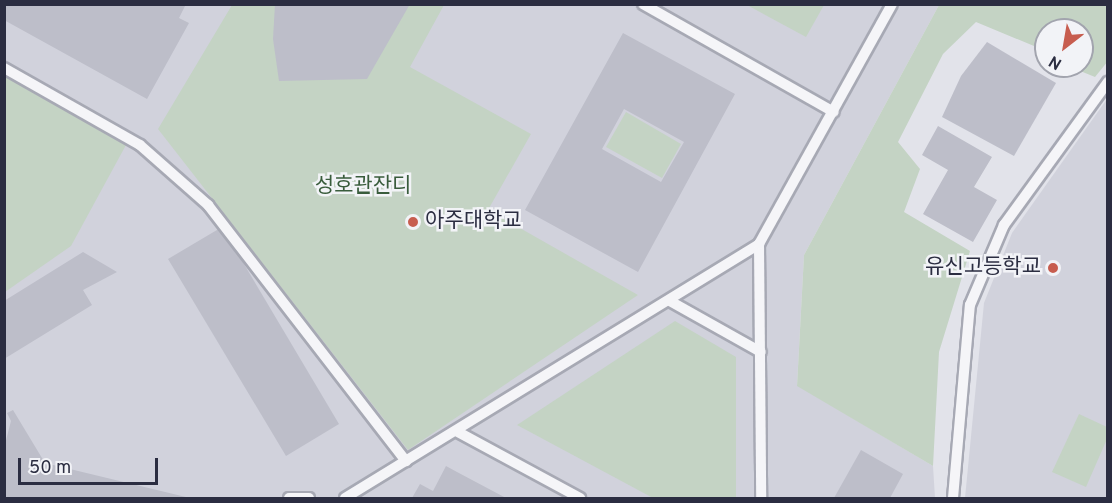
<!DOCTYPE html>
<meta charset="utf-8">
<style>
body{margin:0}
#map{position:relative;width:1112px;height:503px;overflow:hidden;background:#e2e3ea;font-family:Overpass,"Noto Sans KR",sans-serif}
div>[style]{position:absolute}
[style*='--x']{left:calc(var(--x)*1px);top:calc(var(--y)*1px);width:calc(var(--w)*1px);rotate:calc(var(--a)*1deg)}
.built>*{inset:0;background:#d1d2dc}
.green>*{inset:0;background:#c4d3c4}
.building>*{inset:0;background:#bdbec9}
.roads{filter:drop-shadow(2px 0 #a7a9b4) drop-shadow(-2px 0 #a7a9b4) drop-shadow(0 2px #a7a9b4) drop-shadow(0 -2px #a7a9b4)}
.lane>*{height:10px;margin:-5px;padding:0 5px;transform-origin:5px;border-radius:5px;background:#f5f5f8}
.dots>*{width:16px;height:16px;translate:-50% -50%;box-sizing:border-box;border:3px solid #f2f3f7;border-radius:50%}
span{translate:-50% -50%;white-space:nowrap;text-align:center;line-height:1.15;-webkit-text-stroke:5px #f2f3f7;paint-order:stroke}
.park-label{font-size:21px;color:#395c3c}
.poi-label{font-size:21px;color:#2b2d41}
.left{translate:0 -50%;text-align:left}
.right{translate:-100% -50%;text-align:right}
.frame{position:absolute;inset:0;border:6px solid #2b2d41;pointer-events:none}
.north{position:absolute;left:1034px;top:18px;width:60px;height:60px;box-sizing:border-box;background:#f2f3f7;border:2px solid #a2a4ae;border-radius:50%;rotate:211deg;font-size:16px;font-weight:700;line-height:24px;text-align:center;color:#2b2d41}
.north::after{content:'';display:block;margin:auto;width:21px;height:27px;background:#c75d4f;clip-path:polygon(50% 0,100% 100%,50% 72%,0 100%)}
.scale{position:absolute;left:18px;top:458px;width:140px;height:27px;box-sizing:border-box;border:3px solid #2b2d41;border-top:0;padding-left:8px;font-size:18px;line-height:21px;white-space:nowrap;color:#2b2d41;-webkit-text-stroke:4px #f2f3f7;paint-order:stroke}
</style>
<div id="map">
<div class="built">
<i style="clip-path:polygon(4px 5px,939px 5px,804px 255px,797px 385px,933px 466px,935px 498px,5px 498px)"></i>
<i style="clip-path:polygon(1107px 99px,1107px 498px,965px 498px,984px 303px,1012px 233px)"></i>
</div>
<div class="green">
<i style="clip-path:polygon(232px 5px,444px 5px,410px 67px,531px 134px,488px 210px,638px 295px,408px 450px,158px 129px)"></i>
<i style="clip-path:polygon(747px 5px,824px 5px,806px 37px)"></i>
<i style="clip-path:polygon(939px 5px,1107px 5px,1108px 61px,1095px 77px,1068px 66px,1082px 66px,1082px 30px,1046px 30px,1046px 51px,976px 22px,943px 54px,898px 142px,920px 169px,904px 212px,970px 251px,939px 352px,933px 466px,797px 386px,804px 255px)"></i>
<i style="clip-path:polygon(5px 76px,126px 145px,71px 246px,5px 292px)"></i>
<i style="clip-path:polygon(626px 112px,681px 144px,662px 178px,606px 147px)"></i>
<i style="clip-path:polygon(675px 321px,736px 357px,736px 498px,653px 498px,517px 425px)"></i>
<i style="clip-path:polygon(1079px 414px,1107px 427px,1107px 439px,1086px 487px,1052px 472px)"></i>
</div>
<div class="building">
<i style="clip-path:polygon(4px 4px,186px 4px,179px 18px,189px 23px,147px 99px,4px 20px)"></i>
<i style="clip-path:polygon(275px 4px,410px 4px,367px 79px,279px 81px,273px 39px)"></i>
<i style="clip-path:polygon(evenodd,623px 33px,735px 94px,638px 272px,525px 210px,623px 33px,624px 109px,684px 142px,661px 182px,602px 149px,624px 109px)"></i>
<i style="clip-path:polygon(987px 42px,1056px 83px,1014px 156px,942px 117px,961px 76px)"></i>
<i style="clip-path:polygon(938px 126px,992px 157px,974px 187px,997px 200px,973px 242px,923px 214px,948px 170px,922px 155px)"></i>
<i style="clip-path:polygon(222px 227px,339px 424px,286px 456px,168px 259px)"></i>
<i style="clip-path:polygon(83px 252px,117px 272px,83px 290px,92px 305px,4px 359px,4px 301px)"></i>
<i style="clip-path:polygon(13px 410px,45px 463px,190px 498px,4px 498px,4px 448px,11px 421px,7px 413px)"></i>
<i style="clip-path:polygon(861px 450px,903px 474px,890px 498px,834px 498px)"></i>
<i style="clip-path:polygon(446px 466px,457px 472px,506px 498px,412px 498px,420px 484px,433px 491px)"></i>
</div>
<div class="roads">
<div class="lane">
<i style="--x:643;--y:4;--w:219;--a:29.5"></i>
<i style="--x:4;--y:68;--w:156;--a:29.5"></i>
<i style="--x:140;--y:145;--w:91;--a:41.4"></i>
<i style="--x:208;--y:205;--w:324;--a:52.3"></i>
<i style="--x:759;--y:244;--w:254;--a:89.5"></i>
<i style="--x:670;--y:301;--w:104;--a:29.3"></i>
<i style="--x:458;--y:432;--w:139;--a:28.4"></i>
<i style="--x:289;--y:498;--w:20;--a:0"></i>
<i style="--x:345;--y:498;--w:486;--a:-31.5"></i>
<i style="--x:759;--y:244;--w:274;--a:-61"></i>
<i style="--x:953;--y:498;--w:194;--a:-85"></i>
<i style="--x:970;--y:305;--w:87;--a:-67"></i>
<i style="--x:1004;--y:225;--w:177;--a:-54"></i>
</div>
</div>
<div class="dots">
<i style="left:413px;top:222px;background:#c75d4f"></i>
<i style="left:1053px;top:268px;background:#c75d4f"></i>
</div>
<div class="park-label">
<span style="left:363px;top:187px">성호관잔디</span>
</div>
<div class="poi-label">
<span class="left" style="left:425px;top:222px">아주대학교</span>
<span class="right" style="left:1041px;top:268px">유신고등학교</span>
</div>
<div class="frame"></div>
<div class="north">N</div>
<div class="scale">50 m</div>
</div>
